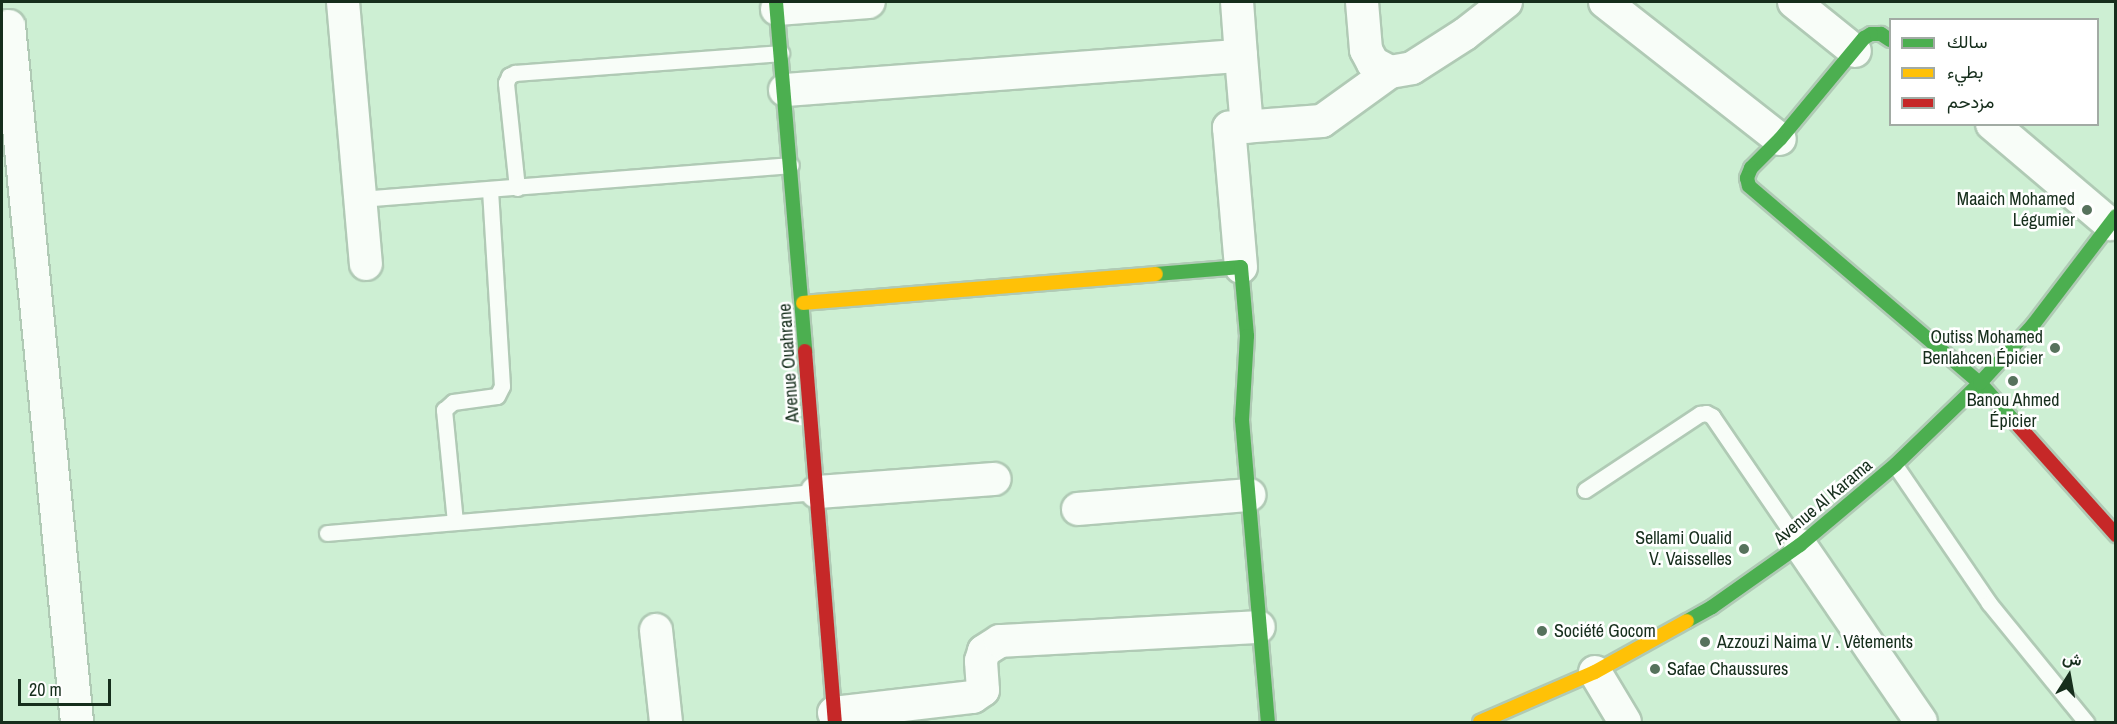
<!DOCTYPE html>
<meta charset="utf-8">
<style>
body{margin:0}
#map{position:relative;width:2117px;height:724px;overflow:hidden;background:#cdefd3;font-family:"Archivo Narrow",Vazirmatn,sans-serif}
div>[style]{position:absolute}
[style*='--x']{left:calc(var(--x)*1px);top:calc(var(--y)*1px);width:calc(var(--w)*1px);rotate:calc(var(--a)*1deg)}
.roads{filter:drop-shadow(2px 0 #b0cab5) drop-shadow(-2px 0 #b0cab5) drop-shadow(0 2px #b0cab5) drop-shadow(0 -2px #b0cab5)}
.lane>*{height:15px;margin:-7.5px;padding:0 7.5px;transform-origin:7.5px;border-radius:7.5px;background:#f8fdf8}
.street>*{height:32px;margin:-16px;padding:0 16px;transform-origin:16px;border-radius:16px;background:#f8fdf8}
.fast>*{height:14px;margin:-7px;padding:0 7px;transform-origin:7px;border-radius:7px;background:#4caf50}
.slow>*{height:14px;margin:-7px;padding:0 7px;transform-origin:7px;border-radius:7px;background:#ffc107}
.jam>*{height:14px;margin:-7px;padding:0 7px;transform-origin:7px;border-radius:7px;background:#c62828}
.dots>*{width:16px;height:16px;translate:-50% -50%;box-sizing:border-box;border:3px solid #fff;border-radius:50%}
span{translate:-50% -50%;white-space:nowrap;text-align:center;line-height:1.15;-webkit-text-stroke:5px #fff;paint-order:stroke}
.poi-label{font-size:18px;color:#162e1c}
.right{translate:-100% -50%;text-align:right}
.left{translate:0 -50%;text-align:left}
.street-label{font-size:18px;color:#162e1c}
.frame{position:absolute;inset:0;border:3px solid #162e1c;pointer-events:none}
.legend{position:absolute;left:1889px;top:18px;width:210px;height:108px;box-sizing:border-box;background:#fff;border:2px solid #a2aba4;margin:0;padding:8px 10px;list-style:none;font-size:18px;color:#162e1c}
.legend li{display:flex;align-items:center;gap:12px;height:30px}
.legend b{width:30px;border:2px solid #a2aba4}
.north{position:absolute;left:2039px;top:646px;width:60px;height:60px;-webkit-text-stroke:4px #fff;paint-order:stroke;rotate:11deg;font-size:16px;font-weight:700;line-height:24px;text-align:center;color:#162e1c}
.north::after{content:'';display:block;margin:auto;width:21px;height:27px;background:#162e1c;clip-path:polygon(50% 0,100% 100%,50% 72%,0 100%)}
.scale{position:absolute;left:18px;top:679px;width:93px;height:27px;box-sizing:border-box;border:3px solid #162e1c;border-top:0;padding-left:8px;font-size:18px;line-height:21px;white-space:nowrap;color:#162e1c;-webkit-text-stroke:4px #fff;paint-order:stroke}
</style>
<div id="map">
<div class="roads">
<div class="lane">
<i style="--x:517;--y:188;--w:106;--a:-96"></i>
<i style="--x:506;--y:83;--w:8;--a:-67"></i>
<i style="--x:509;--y:76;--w:7;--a:-27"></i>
<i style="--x:515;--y:73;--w:267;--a:-4.3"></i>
<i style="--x:361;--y:199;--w:431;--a:-4.5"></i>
<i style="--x:1895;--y:465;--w:167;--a:55.7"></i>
<i style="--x:1989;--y:603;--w:154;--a:50.8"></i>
<i style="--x:1585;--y:490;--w:138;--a:-33.5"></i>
<i style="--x:1700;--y:414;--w:6;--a:-9"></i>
<i style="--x:1706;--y:413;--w:7;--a:27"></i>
<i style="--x:1712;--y:416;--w:156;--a:55.7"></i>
<i style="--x:455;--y:522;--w:113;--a:-95.6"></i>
<i style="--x:444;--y:410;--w:12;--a:-42"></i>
<i style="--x:453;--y:402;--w:44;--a:-7.8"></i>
<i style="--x:497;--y:396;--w:11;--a:-63"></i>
<i style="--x:502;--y:386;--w:195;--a:-93.5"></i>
<i style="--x:327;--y:533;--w:492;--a:-4.8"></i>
</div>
<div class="street">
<i style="--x:343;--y:2;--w:263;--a:85"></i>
<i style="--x:1362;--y:2;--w:48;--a:85.2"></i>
<i style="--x:1366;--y:50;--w:15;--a:62"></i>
<i style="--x:1373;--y:63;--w:19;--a:28"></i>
<i style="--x:1390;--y:72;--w:22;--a:-10"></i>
<i style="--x:1412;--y:68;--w:63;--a:-32.7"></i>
<i style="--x:1465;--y:34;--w:52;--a:-38"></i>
<i style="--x:1605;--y:2;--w:222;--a:38.1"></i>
<i style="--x:1794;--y:2;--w:78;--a:38.8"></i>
<i style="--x:777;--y:9;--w:92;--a:-4.4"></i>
<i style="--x:9;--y:26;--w:699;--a:84.42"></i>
<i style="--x:1241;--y:56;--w:71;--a:85.2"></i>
<i style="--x:785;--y:90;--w:457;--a:-4.3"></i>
<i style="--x:1241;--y:56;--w:54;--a:-94.2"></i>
<i style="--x:1992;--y:124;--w:155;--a:40.3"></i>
<i style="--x:1241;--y:267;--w:140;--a:-94.9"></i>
<i style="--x:1229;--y:128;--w:93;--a:-4.3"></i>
<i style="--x:1322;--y:121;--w:84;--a:-35.8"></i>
<i style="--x:817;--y:492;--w:178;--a:-4.2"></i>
<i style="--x:1078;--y:509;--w:172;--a:-4.7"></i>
<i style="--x:1800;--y:545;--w:214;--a:55.6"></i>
<i style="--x:656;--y:630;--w:93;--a:83.8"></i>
<i style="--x:1595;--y:672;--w:58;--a:59"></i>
<i style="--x:834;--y:713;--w:140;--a:-6.6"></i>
<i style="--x:973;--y:697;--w:12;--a:-35"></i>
<i style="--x:983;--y:690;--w:29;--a:-94"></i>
<i style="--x:981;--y:661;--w:10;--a:-73"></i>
<i style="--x:984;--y:651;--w:19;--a:-32"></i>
<i style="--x:1000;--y:641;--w:259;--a:-3.1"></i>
</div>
<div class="fast">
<i style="--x:776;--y:2;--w:350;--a:85.2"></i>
<i style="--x:1890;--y:40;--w:11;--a:-146"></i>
<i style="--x:1881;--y:34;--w:10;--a:180"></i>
<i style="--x:1871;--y:34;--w:8;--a:150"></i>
<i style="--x:1864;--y:38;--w:131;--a:129.7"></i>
<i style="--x:1780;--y:139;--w:41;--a:135"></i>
<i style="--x:1751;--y:168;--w:11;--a:112"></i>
<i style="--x:1747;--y:178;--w:8;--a:76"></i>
<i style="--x:1749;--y:186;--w:304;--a:40.5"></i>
<i style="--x:1980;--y:383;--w:52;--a:48.1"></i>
<i style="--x:1156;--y:274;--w:85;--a:-4.7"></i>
<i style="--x:1241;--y:267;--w:69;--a:85"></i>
<i style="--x:1247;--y:336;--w:84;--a:93.4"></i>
<i style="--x:1242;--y:420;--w:303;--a:85.1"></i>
<i style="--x:1687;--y:621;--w:29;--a:-29"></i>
<i style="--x:1712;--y:607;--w:108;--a:-35.2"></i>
<i style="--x:1800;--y:545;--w:124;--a:-40.1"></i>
<i style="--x:1895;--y:465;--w:118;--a:-44"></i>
<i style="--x:1980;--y:383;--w:79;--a:-47.6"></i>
<i style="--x:2033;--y:325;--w:137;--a:-52.7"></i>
</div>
<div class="slow">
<i style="--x:803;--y:303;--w:354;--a:-4.7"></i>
<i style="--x:1480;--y:722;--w:125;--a:-23.5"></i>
<i style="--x:1595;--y:672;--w:105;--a:-29"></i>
</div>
<div class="jam">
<i style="--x:805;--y:351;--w:372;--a:85.4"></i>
<i style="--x:2015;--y:422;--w:152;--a:48.2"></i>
</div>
</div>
<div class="dots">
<i style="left:2087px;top:210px;background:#56725c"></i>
<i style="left:2055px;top:348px;background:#56725c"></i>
<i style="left:2013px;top:381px;background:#56725c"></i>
<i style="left:1744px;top:549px;background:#56725c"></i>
<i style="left:1542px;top:631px;background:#56725c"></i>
<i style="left:1705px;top:642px;background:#56725c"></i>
<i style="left:1655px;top:669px;background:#56725c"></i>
</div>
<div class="poi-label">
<span class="right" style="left:2075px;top:210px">Maaich Mohamed<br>Légumier</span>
<span class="right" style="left:2043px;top:348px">Outiss Mohamed<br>Benlahcen Épicier</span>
<span style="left:2013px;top:411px">Banou Ahmed<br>Épicier</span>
<span class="right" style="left:1732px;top:549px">Sellami Oualid<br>V. Vaisselles</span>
<span class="left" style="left:1554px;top:631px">Société Gocom</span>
<span class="left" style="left:1717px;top:642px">Azzouzi Naima V . Vêtements</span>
<span class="left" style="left:1667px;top:669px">Safae Chaussures</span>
</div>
<div class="street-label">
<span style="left:789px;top:363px;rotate:-94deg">Avenue Ouahrane</span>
<span style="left:1823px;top:502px;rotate:-40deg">Avenue Al Karama</span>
</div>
<div class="frame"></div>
<ul class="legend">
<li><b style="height:8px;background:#4caf50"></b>سالك</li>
<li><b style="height:8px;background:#ffc107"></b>بطيء</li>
<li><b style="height:8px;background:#c62828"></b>مزدحم</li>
</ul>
<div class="north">ش</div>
<div class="scale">20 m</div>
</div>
